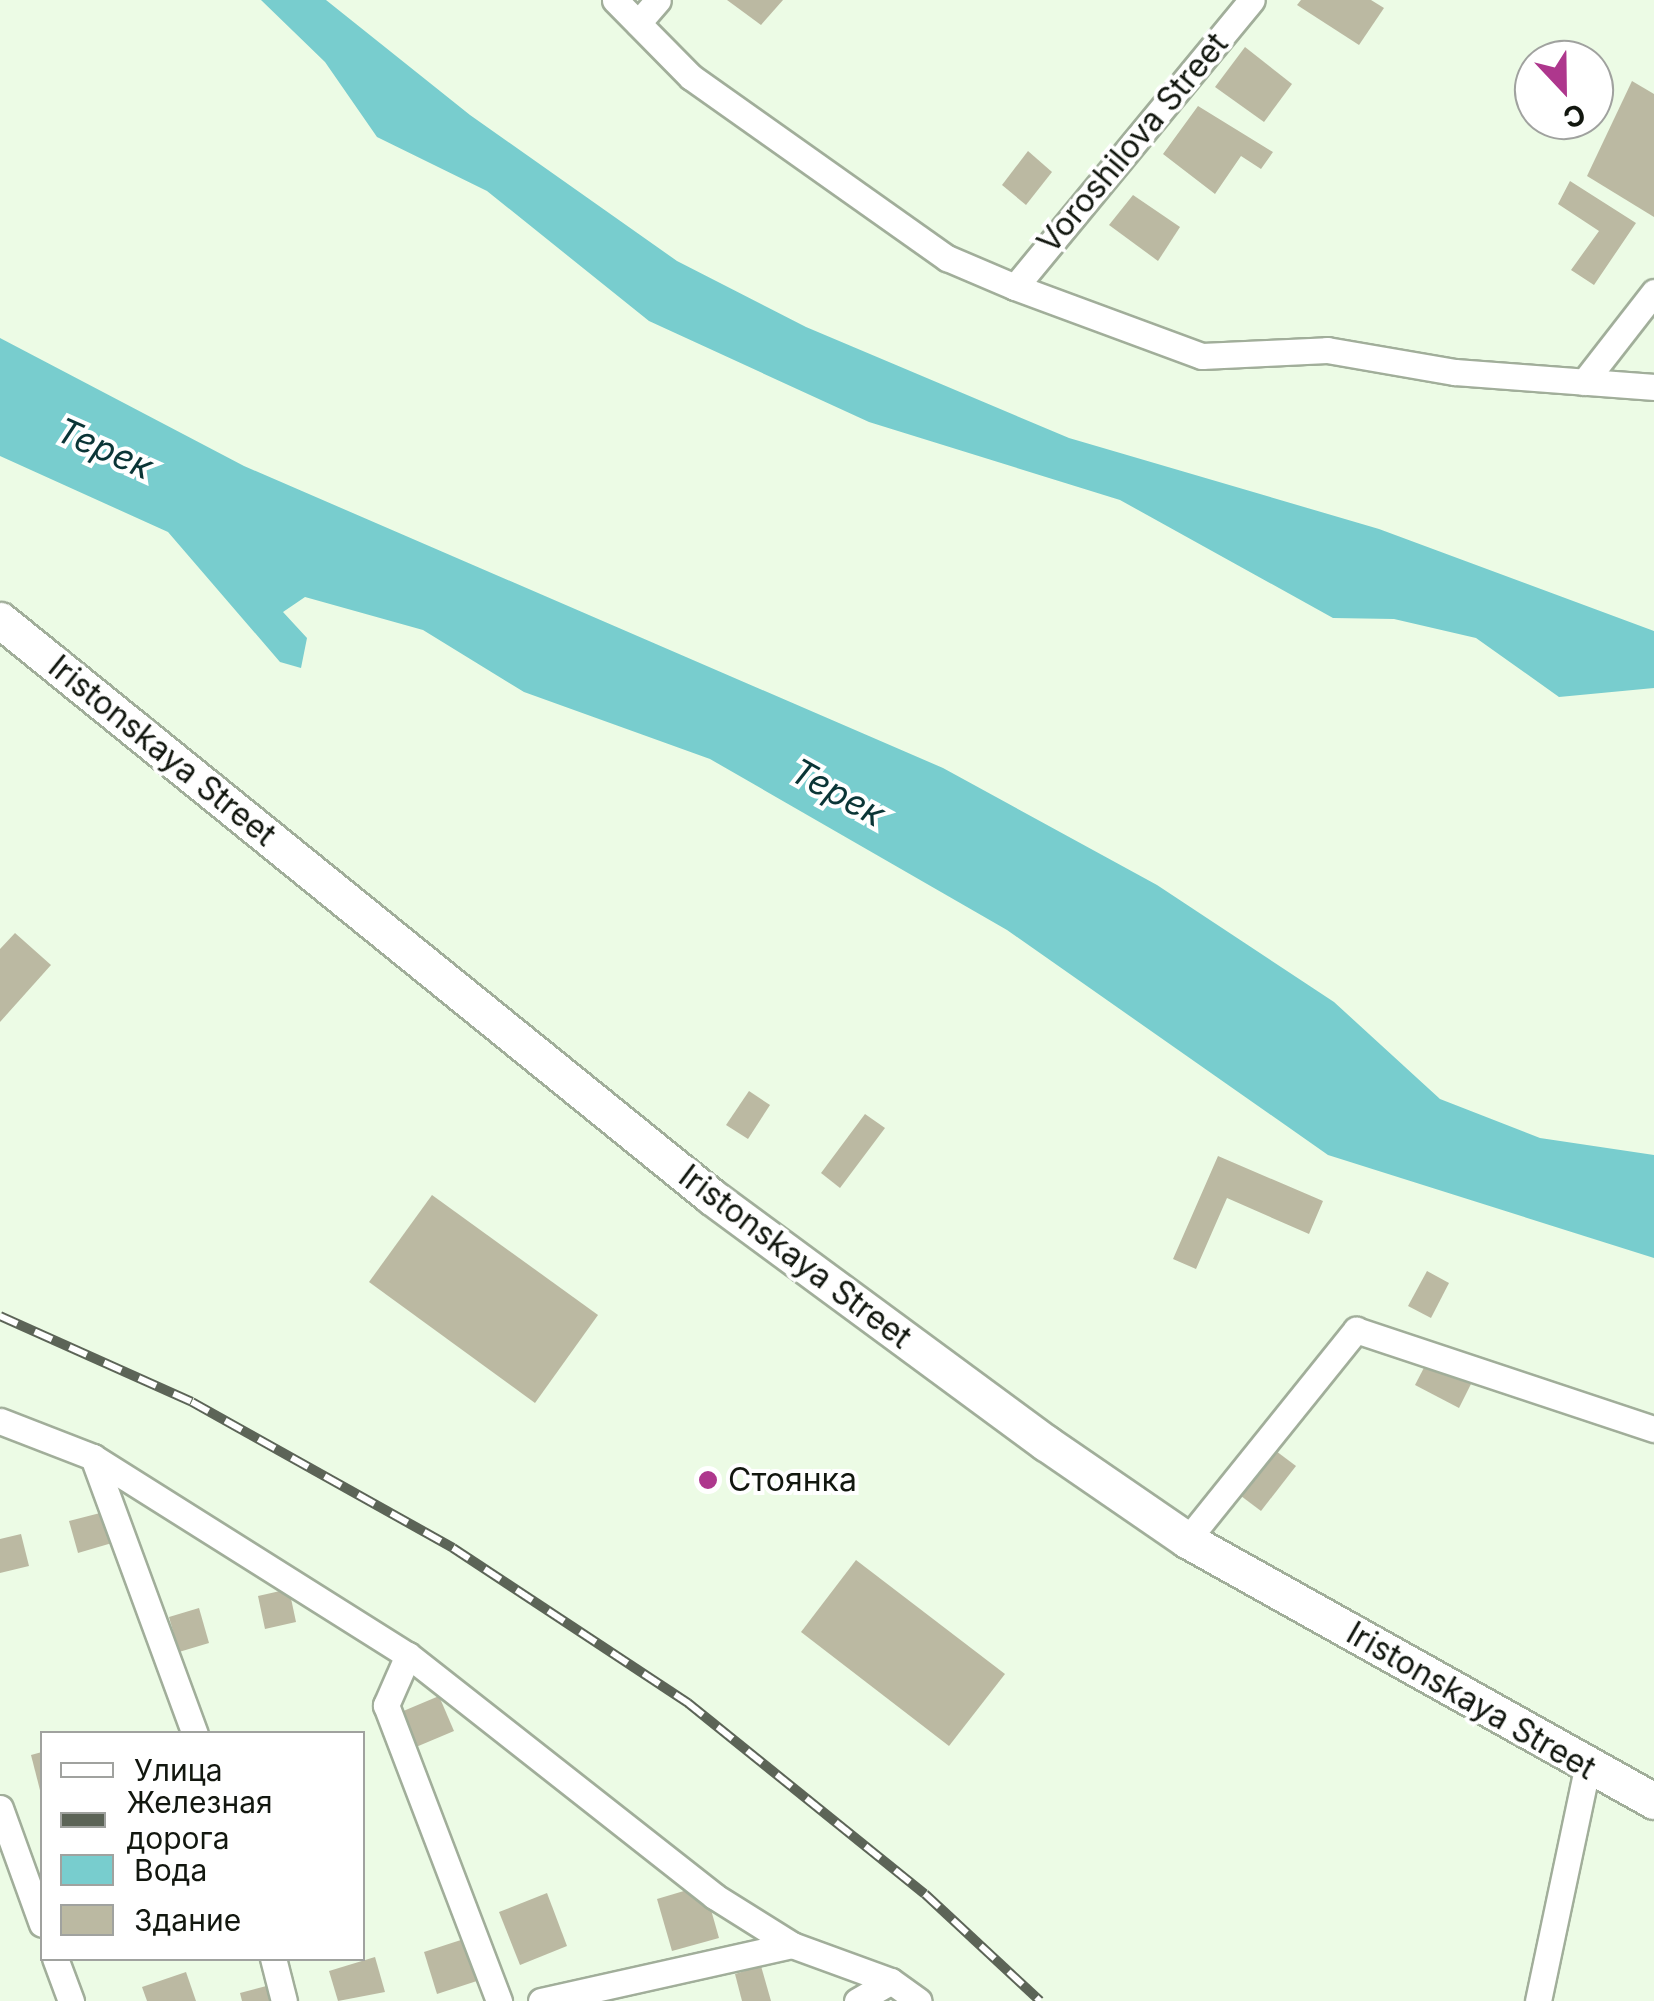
<!DOCTYPE html>
<meta charset="utf-8">
<style>
body{margin:0}
#map{position:relative;width:1654px;height:2001px;overflow:hidden;background:#ecfbe5;font-family:Inter,sans-serif}
div>[style]{position:absolute}
[style*='--x']{left:calc(var(--x)*1px);top:calc(var(--y)*1px);width:calc(var(--w)*1px);rotate:calc(var(--a)*1deg)}
.water>*{inset:0;background:#78cdce}
.building>*{inset:0;background:#bbb9a2}
.roads{filter:drop-shadow(2px 0 #a1ae9a) drop-shadow(-2px 0 #a1ae9a) drop-shadow(0 2px #a1ae9a) drop-shadow(0 -2px #a1ae9a)}
.street>*{height:25px;margin:-12.5px;padding:0 12.5px;transform-origin:12.5px;border-radius:12.5px;background:#fff}
.secondary>*{height:35px;margin:-17.5px;padding:0 17.5px;transform-origin:17.5px;border-radius:17.5px;background:#fff}
.rail>*{height:10px;margin-top:-5px;transform-origin:0;background:repeating-linear-gradient(90deg,#fff 0 19px,#5c6457 0 38px);box-sizing:border-box;border-block:2px solid #5c6457}
.dots>*{width:28px;height:28px;translate:-50% -50%;box-sizing:border-box;border:5px solid #fff;border-radius:50%}
span{translate:-50% -50%;white-space:nowrap;text-align:center;line-height:1.15;-webkit-text-stroke:8px #fff;paint-order:stroke}
.street-label{font-size:32px;color:#12170f}
.poi-label{font-size:32px;color:#12170f}
.left{translate:0 -50%;text-align:left}
.water-label{font-size:35px;color:#0a3536;font-style:italic}
.legend{position:absolute;left:40px;top:1731px;width:325px;height:230px;box-sizing:border-box;background:#fff;border:2px solid #a0a29f;margin:0;padding:12px 18px;list-style:none;font-size:30px;color:#12170f}
.legend li{display:flex;align-items:center;gap:20px;height:50px}
.legend b{width:50px;border:2px solid #a0a29f}
.north{position:absolute;left:1514px;top:40px;width:100px;height:100px;box-sizing:border-box;background:#fff;border:2px solid #a0a29f;border-radius:50%;rotate:158deg;font-size:28px;font-weight:700;line-height:40px;text-align:center;color:#12170f}
.north::after{content:'';display:block;margin:auto;width:35px;height:45px;background:#ae378d;clip-path:polygon(50% 0,100% 100%,50% 72%,0 100%)}
</style>
<div id="map">
<div class="water">
<i style="clip-path:polygon(261px 0,326px 0,470px 115px,677px 261px,806px 327px,1069px 438px,1379px 529px,1654px 631px,1654px 688px,1559px 697px,1476px 638px,1394px 619px,1333px 618px,1120px 500px,869px 422px,649px 321px,487px 191px,377px 137px,325px 62px)"></i>
<i style="clip-path:polygon(0 338px,244px 466px,943px 768px,1157px 885px,1334px 1002px,1440px 1099px,1540px 1138px,1654px 1155px,1654px 1258px,1328px 1155px,1007px 930px,710px 759px,524px 692px,423px 630px,305px 597px,283px 612px,307px 638px,301px 668px,280px 662px,168px 532px,0 456px)"></i>
</div>
<div class="building">
<i style="clip-path:polygon(727px 0,783px 0,761px 25px)"></i>
<i style="clip-path:polygon(1301px 0,1371px 0,1384px 8px,1359px 45px,1297px 5px)"></i>
<i style="clip-path:polygon(1245px 47px,1292px 84px,1264px 122px,1215px 87px)"></i>
<i style="clip-path:polygon(1632px 81px,1654px 94px,1654px 217px,1587px 176px)"></i>
<i style="clip-path:polygon(1198px 106px,1273px 152px,1261px 169px,1241px 156px,1215px 194px,1163px 154px)"></i>
<i style="clip-path:polygon(1028px 151px,1052px 172px,1026px 205px,1002px 185px)"></i>
<i style="clip-path:polygon(1570px 181px,1636px 223px,1594px 285px,1571px 270px,1599px 231px,1558px 204px)"></i>
<i style="clip-path:polygon(1133px 195px,1180px 227px,1158px 261px,1109px 225px)"></i>
<i style="clip-path:polygon(15px 933px,51px 965px,0 1022px,0 949px)"></i>
<i style="clip-path:polygon(749px 1091px,770px 1105px,748px 1139px,726px 1125px)"></i>
<i style="clip-path:polygon(865px 1114px,885px 1128px,840px 1188px,821px 1173px)"></i>
<i style="clip-path:polygon(1218px 1156px,1323px 1201px,1309px 1234px,1227px 1198px,1196px 1269px,1173px 1259px)"></i>
<i style="clip-path:polygon(432px 1195px,598px 1315px,535px 1403px,369px 1282px)"></i>
<i style="clip-path:polygon(1427px 1271px,1449px 1283px,1431px 1318px,1408px 1306px)"></i>
<i style="clip-path:polygon(1429px 1358px,1473px 1380px,1459px 1408px,1415px 1385px)"></i>
<i style="clip-path:polygon(1276px 1451px,1296px 1466px,1261px 1511px,1241px 1496px)"></i>
<i style="clip-path:polygon(104px 1512px,112px 1543px,78px 1553px,69px 1521px)"></i>
<i style="clip-path:polygon(21px 1534px,29px 1566px,0 1573px,0 1539px)"></i>
<i style="clip-path:polygon(856px 1560px,1005px 1674px,949px 1746px,801px 1632px)"></i>
<i style="clip-path:polygon(289px 1589px,296px 1622px,265px 1629px,258px 1596px)"></i>
<i style="clip-path:polygon(199px 1608px,209px 1643px,179px 1652px,169px 1617px)"></i>
<i style="clip-path:polygon(439px 1696px,454px 1731px,416px 1747px,401px 1712px)"></i>
<i style="clip-path:polygon(42px 1752px,42px 1794px,41px 1794px,31px 1755px)"></i>
<i style="clip-path:polygon(704px 1885px,719px 1938px,672px 1951px,657px 1899px)"></i>
<i style="clip-path:polygon(547px 1893px,567px 1946px,520px 1965px,499px 1912px)"></i>
<i style="clip-path:polygon(467px 1938px,480px 1980px,437px 1994px,424px 1952px)"></i>
<i style="clip-path:polygon(375px 1957px,385px 1992px,338px 2001px,329px 1971px)"></i>
<i style="clip-path:polygon(761px 1966px,771px 2001px,742px 2001px,735px 1974px)"></i>
<i style="clip-path:polygon(186px 1972px,196px 2001px,147px 2001px,142px 1987px)"></i>
<i style="clip-path:polygon(274px 1984px,279px 2001px,242px 2001px,240px 1993px)"></i>
</div>
<div class="roads">
<div class="street">
<i style="--x:615;--y:0;--w:108;--a:45.4"></i>
<i style="--x:691;--y:77;--w:314;--a:35.3"></i>
<i style="--x:947;--y:258;--w:74;--a:23.1"></i>
<i style="--x:1015;--y:287;--w:199;--a:20.3"></i>
<i style="--x:1202;--y:356;--w:125;--a:-2.7"></i>
<i style="--x:1327;--y:350;--w:130;--a:9.8"></i>
<i style="--x:1455;--y:372;--w:200;--a:4.3"></i>
<i style="--x:638;--y:23;--w:30;--a:-49"></i>
<i style="--x:1015;--y:287;--w:372;--a:-50.5"></i>
<i style="--x:1584;--y:382;--w:114;--a:-52.1"></i>
<i style="--x:0;--y:1421;--w:100;--a:21.2"></i>
<i style="--x:93;--y:1457;--w:372;--a:32.2"></i>
<i style="--x:408;--y:1655;--w:390;--a:38.2"></i>
<i style="--x:714;--y:1896;--w:92;--a:32.1"></i>
<i style="--x:792;--y:1945;--w:105;--a:20"></i>
<i style="--x:891;--y:1981;--w:34;--a:36"></i>
<i style="--x:93;--y:1457;--w:295;--a:69.8"></i>
<i style="--x:1187;--y:1540;--w:270;--a:-51.2"></i>
<i style="--x:1356;--y:1330;--w:314;--a:18.4"></i>
<i style="--x:408;--y:1655;--w:55;--a:113.7"></i>
<i style="--x:386;--y:1705;--w:317;--a:69.1"></i>
<i style="--x:0;--y:1808;--w:123;--a:70.1"></i>
<i style="--x:55;--y:1958;--w:46;--a:69.6"></i>
<i style="--x:273;--y:1958;--w:44;--a:75.7"></i>
<i style="--x:541;--y:2001;--w:257;--a:-12.6"></i>
<i style="--x:857;--y:2001;--w:39;--a:-30"></i>
<i style="--x:1538;--y:2001;--w:237;--a:-78.1"></i>
</div>
<div class="secondary">
<i style="--x:0;--y:620;--w:916;--a:39.02"></i>
<i style="--x:712;--y:1197;--w:415;--a:36.4"></i>
<i style="--x:1046;--y:1443;--w:171;--a:34.5"></i>
<i style="--x:1187;--y:1540;--w:535;--a:29.2"></i>
</div>
</div>
<div class="rail">
<i style="--x:0;--y:1316;--w:210;--a:24.1"></i>
<i style="--x:192;--y:1402;--w:299;--a:29.2"></i>
<i style="--x:453;--y:1548;--w:282;--a:33.4"></i>
<i style="--x:688;--y:1703;--w:304;--a:38.9"></i>
<i style="--x:925;--y:1894;--w:157;--a:42.9"></i>
</div>
<div class="dots">
<i style="left:708px;top:1480px;background:#ae378d"></i>
</div>
<div class="street-label">
<span style="left:1133px;top:143px;rotate:-50deg">Voroshilova Street</span>
<span style="left:162px;top:751px;rotate:39deg">Iristonskaya Street</span>
<span style="left:795px;top:1257px;rotate:37deg">Iristonskaya Street</span>
<span style="left:1471px;top:1701px;rotate:30deg">Iristonskaya Street</span>
</div>
<div class="poi-label">
<span class="left" style="left:728px;top:1480px">Стоянка</span>
</div>
<div class="water-label">
<span style="left:105px;top:448px;rotate:24deg">Терек</span>
<span style="left:838px;top:792px;rotate:29deg">Терек</span>
</div>
<ul class="legend">
<li><b style="height:12px;background:#fff"></b>Улица</li>
<li><b style="height:12px;background:#5c6457"></b>Железная дорога</li>
<li><b style="height:28px;background:#78cdce"></b>Вода</li>
<li><b style="height:28px;background:#bbb9a2"></b>Здание</li>
</ul>
<div class="north">С</div>
</div>
